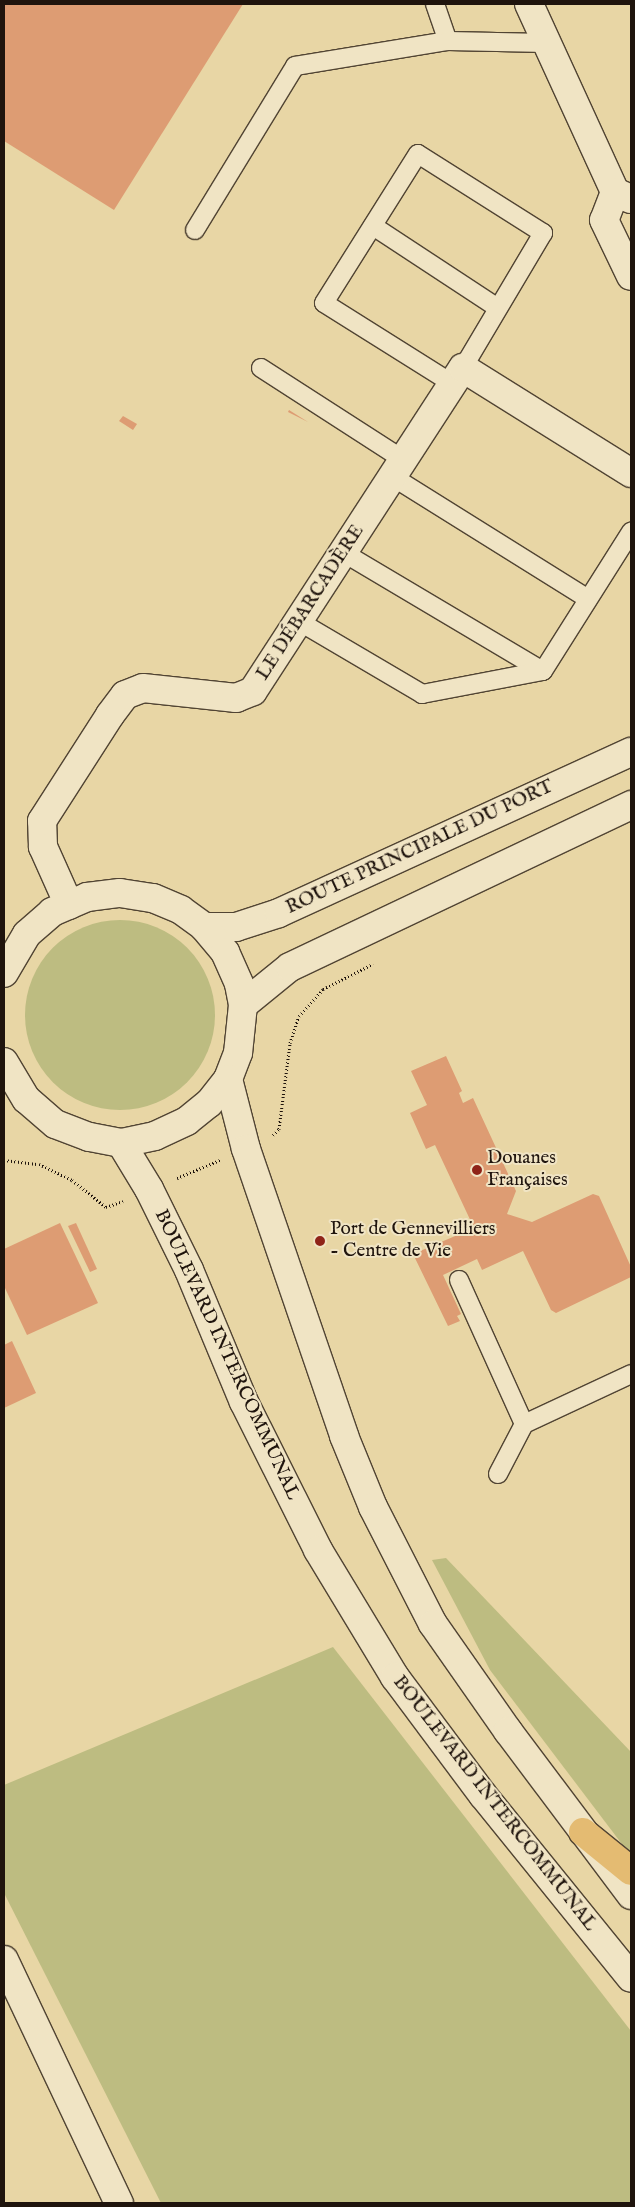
<!DOCTYPE html>
<meta charset="utf-8">
<style>
body{margin:0}
#map{position:relative;width:635px;height:2207px;overflow:hidden;background:#e8d6a5;font-family:"IM FELL English",serif}
div>[style]{position:absolute}
[style*='--x']{left:calc(var(--x)*1px);top:calc(var(--y)*1px);width:calc(var(--w)*1px);rotate:calc(var(--a)*1deg)}
.green>*{inset:0;background:#bdbc81}
.round{border-radius:50%}
.building>*{inset:0;background:#dd9c73}
.path>*{height:3px;margin-top:-1.5px;transform-origin:0;background:repeating-linear-gradient(90deg,#1f140d 0 1px,transparent 0 3.5px)}
.roads{filter:drop-shadow(1px 0 #514433) drop-shadow(-1px 0 #514433) drop-shadow(0 1px #514433) drop-shadow(0 -1px #514433)}
.lane>*{height:18px;margin:-9px;padding:0 9px;transform-origin:9px;border-radius:9px;background:#f0e4c4}
.street>*{height:28px;margin:-14px;padding:0 14px;transform-origin:14px;border-radius:14px;background:#f0e4c4}
.secondary>*{height:28px;margin:-14px;padding:0 14px;transform-origin:14px;border-radius:14px;background:#f0e4c4}
.highway>*{height:28px;margin:-14px;padding:0 14px;transform-origin:14px;border-radius:14px;background:#e4bb72}
.dots>*{width:14px;height:14px;translate:-50% -50%;box-sizing:border-box;border:2px solid #f0e4c4;border-radius:50%}
span{translate:-50% -50%;white-space:nowrap;text-align:center;line-height:1.15;-webkit-text-stroke:4px #f0e4c4;paint-order:stroke}
.street-label{font-size:19px;color:#1f140d}
.poi-label{font-size:19px;color:#1f140d}
.left{translate:0 -50%;text-align:left}
.frame{position:absolute;inset:0;border:5px solid #1f140d;pointer-events:none}
</style>
<div id="map">
<div class="green">
<i class="round" style="left:25px;top:920px;width:190px;height:190px"></i>
<i style="clip-path:polygon(446px 1558px,631px 1752px,631px 1856px,490px 1670px,432px 1560px)"></i>
<i style="clip-path:polygon(333px 1647px,631px 2031px,631px 2203px,161px 2203px,4px 1893px,4px 1785px)"></i>
</div>
<div class="building">
<i style="clip-path:polygon(4px 4px,243px 4px,114px 210px,4px 141px)"></i>
<i style="clip-path:polygon(289px 410px,308px 422px,288px 412px)"></i>
<i style="clip-path:polygon(123px 416px,137px 424px,133px 430px,119px 421px)"></i>
<i style="clip-path:polygon(446px 1056px,462px 1091px,459px 1093px,463px 1103px,473px 1098px,516px 1191px,507px 1214px,532px 1222px,593px 1194px,599px 1196px,631px 1267px,631px 1277px,556px 1313px,551px 1310px,523px 1251px,482px 1270px,477px 1259px,443px 1275px,461px 1314px,457px 1316px,460px 1321px,448px 1326px,413px 1254px,474px 1228px,435px 1145px,426px 1149px,410px 1113px,427px 1105px,411px 1071px)"></i>
<i style="clip-path:polygon(60px 1223px,98px 1303px,27px 1335px,4px 1286px,4px 1249px)"></i>
<i style="clip-path:polygon(76px 1223px,97px 1269px,90px 1272px,68px 1226px)"></i>
<i style="clip-path:polygon(12px 1341px,36px 1393px,4px 1408px,4px 1345px)"></i>
</div>
<div class="path">
<i style="--x:273;--y:1135;--w:8;--a:-45"></i>
<i style="--x:279;--y:1129;--w:87;--a:-82.7"></i>
<i style="--x:290;--y:1043;--w:28;--a:-72"></i>
<i style="--x:299;--y:1016;--w:36;--a:-48"></i>
<i style="--x:323;--y:989;--w:56;--a:-26.6"></i>
<i style="--x:4;--y:1160;--w:35;--a:7"></i>
<i style="--x:39;--y:1164;--w:37;--a:26"></i>
<i style="--x:72;--y:1180;--w:43;--a:38.5"></i>
<i style="--x:106;--y:1207;--w:18;--a:-19"></i>
<i style="--x:177;--y:1178;--w:47;--a:-22.7"></i>
</div>
<div class="roads">
<div class="lane">
<i style="--x:435;--y:4;--w:39;--a:71"></i>
<i style="--x:373;--y:226;--w:149;--a:33.3"></i>
<i style="--x:195;--y:230;--w:192;--a:-58.6"></i>
<i style="--x:295;--y:66;--w:155;--a:-9.3"></i>
<i style="--x:448;--y:41;--w:98;--a:1.2"></i>
<i style="--x:261;--y:368;--w:170;--a:32.8"></i>
<i style="--x:453;--y:384;--w:152;--a:-147.9"></i>
<i style="--x:324;--y:303;--w:176;--a:-57.8"></i>
<i style="--x:418;--y:154;--w:148;--a:32.3"></i>
<i style="--x:543;--y:233;--w:157;--a:120.7"></i>
<i style="--x:393;--y:477;--w:230;--a:32"></i>
<i style="--x:344;--y:553;--w:231;--a:30.7"></i>
<i style="--x:300;--y:622;--w:142;--a:30.5"></i>
<i style="--x:422;--y:694;--w:123;--a:-10.8"></i>
<i style="--x:543;--y:671;--w:165;--a:-57.7"></i>
<i style="--x:459;--y:1280;--w:158;--a:65.7"></i>
<i style="--x:498;--y:1474;--w:56;--a:-62.5"></i>
<i style="--x:524;--y:1424;--w:118;--a:-25"></i>
</div>
<div class="street">
<i style="--x:529;--y:4;--w:207;--a:65.4"></i>
<i style="--x:615;--y:192;--w:17;--a:24"></i>
<i style="--x:615;--y:192;--w:30;--a:111"></i>
<i style="--x:604;--y:220;--w:62;--a:64.3"></i>
<i style="--x:69;--y:905;--w:64;--a:-114.1"></i>
<i style="--x:43;--y:847;--w:26;--a:-92"></i>
<i style="--x:42;--y:821;--w:126;--a:-57.3"></i>
<i style="--x:110;--y:715;--w:25;--a:-53"></i>
<i style="--x:125;--y:695;--w:19;--a:-21"></i>
<i style="--x:143;--y:688;--w:94;--a:6.1"></i>
<i style="--x:236;--y:698;--w:18;--a:-22"></i>
<i style="--x:253;--y:691;--w:385;--a:-57"></i>
<i style="--x:463;--y:368;--w:198;--a:32"></i>
<i style="--x:4;--y:1960;--w:269;--a:64.7"></i>
</div>
<div class="secondary">
<i style="--x:204;--y:927;--w:32;--a:0"></i>
<i style="--x:236;--y:927;--w:45;--a:-18"></i>
<i style="--x:279;--y:913;--w:387;--a:-24.6"></i>
<i style="--x:4;--y:973;--w:45;--a:-59.5"></i>
<i style="--x:27;--y:934;--w:33;--a:-41"></i>
<i style="--x:52;--y:912;--w:38;--a:-23"></i>
<i style="--x:87;--y:897;--w:33;--a:-7"></i>
<i style="--x:120;--y:893;--w:33;--a:9"></i>
<i style="--x:153;--y:898;--w:30;--a:23"></i>
<i style="--x:181;--y:910;--w:29;--a:36"></i>
<i style="--x:204;--y:927;--w:33;--a:50"></i>
<i style="--x:225;--y:952;--w:35;--a:66"></i>
<i style="--x:239;--y:984;--w:21;--a:79"></i>
<i style="--x:243;--y:1005;--w:48;--a:95.9"></i>
<i style="--x:238;--y:1053;--w:28;--a:111"></i>
<i style="--x:228;--y:1079;--w:31;--a:128"></i>
<i style="--x:209;--y:1103;--w:28;--a:141"></i>
<i style="--x:187;--y:1121;--w:35;--a:155"></i>
<i style="--x:155;--y:1136;--w:35;--a:168"></i>
<i style="--x:121;--y:1143;--w:33;--a:-169"></i>
<i style="--x:89;--y:1137;--w:36;--a:-159"></i>
<i style="--x:55;--y:1124;--w:38;--a:-139"></i>
<i style="--x:26;--y:1099;--w:43;--a:-120.7"></i>
<i style="--x:243;--y:1005;--w:60;--a:-39"></i>
<i style="--x:290;--y:967;--w:378;--a:-25.4"></i>
<i style="--x:228;--y:1079;--w:72;--a:75.6"></i>
<i style="--x:246;--y:1149;--w:303;--a:71.1"></i>
<i style="--x:344;--y:1436;--w:77;--a:67.8"></i>
<i style="--x:373;--y:1507;--w:131;--a:62.9"></i>
<i style="--x:433;--y:1624;--w:131;--a:55"></i>
<i style="--x:508;--y:1731;--w:205;--a:53.1"></i>
<i style="--x:121;--y:1143;--w:54;--a:58.7"></i>
<i style="--x:149;--y:1189;--w:90;--a:63.7"></i>
<i style="--x:189;--y:1270;--w:143;--a:67.4"></i>
<i style="--x:244;--y:1402;--w:165;--a:63.4"></i>
<i style="--x:318;--y:1550;--w:149;--a:58.8"></i>
<i style="--x:395;--y:1677;--w:147;--a:53.3"></i>
<i style="--x:483;--y:1795;--w:235;--a:51"></i>
</div>
<div class="highway">
<i style="--x:583;--y:1832;--w:62;--a:39.1"></i>
</div>
</div>
<div class="dots">
<i style="left:477px;top:1170px;background:#8f2418"></i>
<i style="left:320px;top:1241px;background:#8f2418"></i>
</div>
<div class="street-label">
<span style="left:311px;top:603px;rotate:-57deg">LE DÉBARCADÈRE</span>
<span style="left:420px;top:848px;rotate:-25deg">ROUTE PRINCIPALE DU PORT</span>
<span style="left:226px;top:1355px;rotate:65deg">BOULEVARD INTERCOMMUNAL</span>
<span style="left:494px;top:1804px;rotate:52deg">BOULEVARD INTERCOMMUNAL</span>
</div>
<div class="poi-label">
<span class="left" style="left:487px;top:1170px">Douanes<br>Françaises</span>
<span class="left" style="left:330px;top:1241px">Port de Gennevilliers<br>- Centre de Vie</span>
</div>
<div class="frame"></div>
</div>
